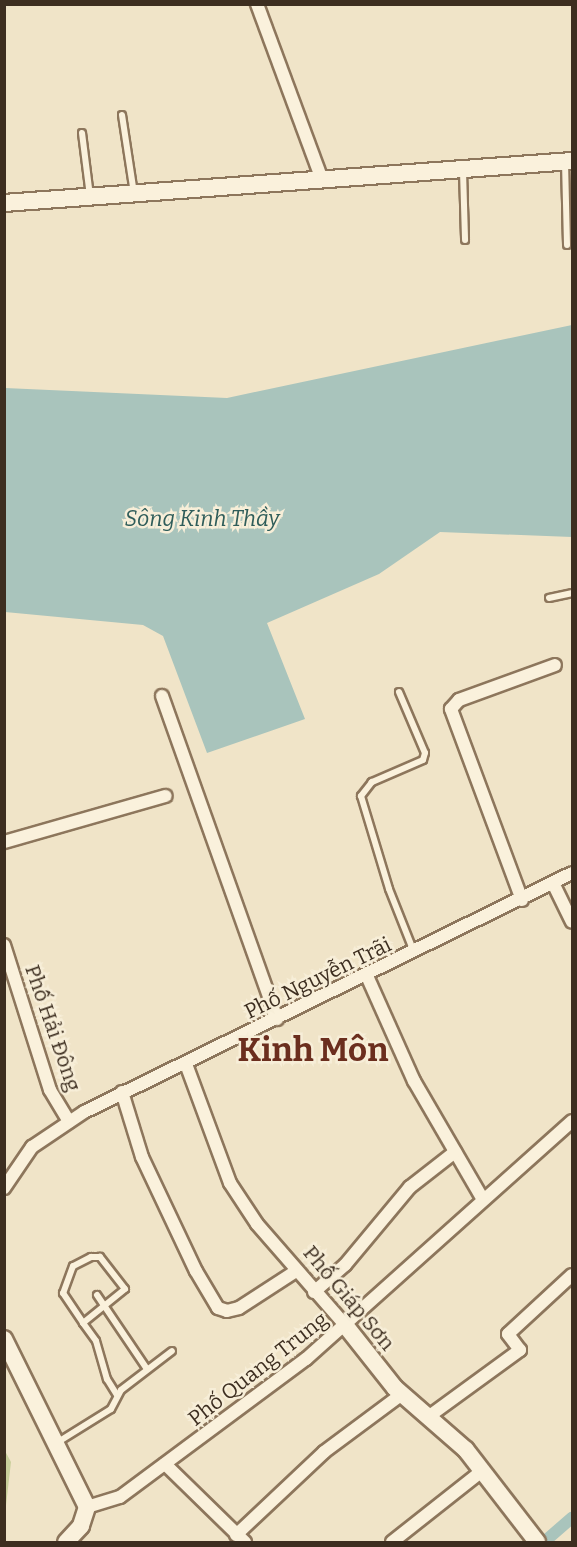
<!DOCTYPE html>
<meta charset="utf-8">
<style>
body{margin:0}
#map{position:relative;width:577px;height:1547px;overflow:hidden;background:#f0e4c8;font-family:Bitter,serif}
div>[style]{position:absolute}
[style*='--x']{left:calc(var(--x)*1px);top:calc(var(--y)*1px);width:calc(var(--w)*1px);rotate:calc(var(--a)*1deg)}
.green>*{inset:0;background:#c9cf9b}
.water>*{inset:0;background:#a9c4bc}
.canal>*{height:12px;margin:-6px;padding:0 6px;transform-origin:6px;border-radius:6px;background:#a9c4bc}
.roads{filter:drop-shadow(2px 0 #8d765c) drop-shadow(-2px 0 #8d765c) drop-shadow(0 2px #8d765c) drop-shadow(0 -2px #8d765c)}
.lane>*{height:6px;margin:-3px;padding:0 3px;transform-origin:3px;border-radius:3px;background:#faf1dc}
.street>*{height:12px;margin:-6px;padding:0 6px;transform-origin:6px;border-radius:6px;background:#faf1dc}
.secondary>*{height:16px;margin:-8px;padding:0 8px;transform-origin:8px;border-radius:8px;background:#faf1dc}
span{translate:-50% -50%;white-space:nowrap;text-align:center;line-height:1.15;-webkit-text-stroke:5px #f7eed8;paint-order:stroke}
.street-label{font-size:21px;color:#3d2e20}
.water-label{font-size:22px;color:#2f5d5a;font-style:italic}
.town-label{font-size:33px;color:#6b2e1e;font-weight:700}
.frame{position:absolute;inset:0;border:6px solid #3d2e20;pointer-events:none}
</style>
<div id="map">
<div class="green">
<i style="clip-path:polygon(5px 1451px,11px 1462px,5px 1514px)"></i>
</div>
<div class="water">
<i style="clip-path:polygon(572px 325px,572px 537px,440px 532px,379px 574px,267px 623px,305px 719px,207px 753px,163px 636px,143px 625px,5px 612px,5px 388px,227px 398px)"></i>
</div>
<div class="canal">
<i style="--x:544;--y:1542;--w:37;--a:-41"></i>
</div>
<div class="roads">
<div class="lane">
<i style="--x:122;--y:115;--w:79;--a:81.3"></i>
<i style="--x:82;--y:133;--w:64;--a:82.8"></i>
<i style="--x:565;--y:162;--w:83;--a:88.6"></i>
<i style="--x:463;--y:171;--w:69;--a:88.3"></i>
<i style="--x:549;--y:598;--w:24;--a:-12"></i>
<i style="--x:399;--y:692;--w:66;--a:66.9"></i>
<i style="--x:425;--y:753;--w:7;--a:106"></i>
<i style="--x:423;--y:760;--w:56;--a:156.7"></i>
<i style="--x:372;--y:782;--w:18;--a:128"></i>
<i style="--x:361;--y:796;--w:97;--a:73.2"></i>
<i style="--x:389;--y:889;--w:68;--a:68.4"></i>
<i style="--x:97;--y:1295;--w:89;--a:56"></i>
<i style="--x:83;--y:1323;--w:54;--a:-39"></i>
<i style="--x:125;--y:1289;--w:41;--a:-128"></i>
<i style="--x:100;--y:1257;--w:9;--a:180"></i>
<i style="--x:91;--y:1257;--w:20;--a:153"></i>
<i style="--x:73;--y:1266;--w:29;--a:110"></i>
<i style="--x:63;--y:1293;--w:36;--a:56"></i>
<i style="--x:83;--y:1323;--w:22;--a:54"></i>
<i style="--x:96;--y:1341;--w:40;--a:74"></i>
<i style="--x:107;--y:1379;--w:19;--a:58"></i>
<i style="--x:58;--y:1442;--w:62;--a:-31.9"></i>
<i style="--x:111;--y:1409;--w:21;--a:-62"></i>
<i style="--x:121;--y:1390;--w:64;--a:-37.4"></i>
</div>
<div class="street">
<i style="--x:257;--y:4;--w:188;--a:69.7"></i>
<i style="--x:162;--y:696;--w:343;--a:70.4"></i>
<i style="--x:4;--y:842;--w:168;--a:-15.9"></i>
<i style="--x:553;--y:883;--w:43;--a:64"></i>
<i style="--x:522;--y:900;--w:204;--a:-110.4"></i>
<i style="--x:451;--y:709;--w:12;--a:-48"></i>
<i style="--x:459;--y:700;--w:102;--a:-20"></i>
<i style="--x:4;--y:945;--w:152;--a:72.4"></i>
<i style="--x:50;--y:1090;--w:37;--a:59"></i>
<i style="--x:367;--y:976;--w:115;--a:65.9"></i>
<i style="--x:414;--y:1081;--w:135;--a:59.8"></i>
<i style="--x:186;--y:1064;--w:127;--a:69.7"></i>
<i style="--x:230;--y:1183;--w:49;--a:56.6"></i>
<i style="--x:257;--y:1224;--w:134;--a:48.9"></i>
<i style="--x:122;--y:1092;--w:68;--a:72.9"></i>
<i style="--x:142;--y:1157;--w:126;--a:64.7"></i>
<i style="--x:196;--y:1271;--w:43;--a:59.3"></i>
<i style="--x:218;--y:1308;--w:9;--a:18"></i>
<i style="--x:227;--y:1311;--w:12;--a:-14"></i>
<i style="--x:239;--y:1308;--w:68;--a:-33"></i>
<i style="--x:4;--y:1188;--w:50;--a:-55.7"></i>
<i style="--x:32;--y:1147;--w:63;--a:-33.9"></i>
<i style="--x:84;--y:1112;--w:543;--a:-26.09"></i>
<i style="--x:314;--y:1292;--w:41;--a:-41.1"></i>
<i style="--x:345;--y:1265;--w:102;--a:-50.2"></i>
<i style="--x:410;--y:1187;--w:57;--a:-37.9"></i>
<i style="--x:428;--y:1417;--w:114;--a:-36.1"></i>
<i style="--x:520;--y:1350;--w:20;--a:-127"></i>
<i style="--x:508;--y:1334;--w:87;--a:-42.7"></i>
<i style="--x:165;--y:1464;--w:112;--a:44.3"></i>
<i style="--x:87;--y:1507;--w:34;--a:-17"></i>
<i style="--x:120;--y:1497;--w:232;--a:-36.6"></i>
<i style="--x:306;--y:1359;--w:357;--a:-41.8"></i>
<i style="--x:236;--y:1535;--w:121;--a:-43.3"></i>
<i style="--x:324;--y:1452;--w:97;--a:-36.6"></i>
<i style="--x:392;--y:1542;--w:115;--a:-38.3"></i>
</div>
<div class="secondary">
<i style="--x:4;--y:203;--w:570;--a:-4.23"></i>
<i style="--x:345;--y:1325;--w:80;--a:51.6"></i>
<i style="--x:395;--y:1388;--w:94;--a:41.1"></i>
<i style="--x:466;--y:1450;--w:116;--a:52.3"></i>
<i style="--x:4;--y:1339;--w:187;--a:63.7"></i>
<i style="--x:87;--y:1507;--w:20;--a:108"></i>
<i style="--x:81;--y:1526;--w:22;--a:133"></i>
</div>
</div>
<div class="street-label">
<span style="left:318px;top:978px;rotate:-26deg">Phố Nguyễn Trãi</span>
<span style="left:53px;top:1028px;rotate:71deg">Phố Hải Đông</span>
<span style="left:349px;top:1298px;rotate:50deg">Phố Giáp Sơn</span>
<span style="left:258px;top:1369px;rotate:-38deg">Phố Quang Trung</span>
</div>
<div class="water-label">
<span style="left:202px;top:519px">Sông Kinh Thầy</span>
</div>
<div class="town-label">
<span style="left:313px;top:1051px">Kinh Môn</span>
</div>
<div class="frame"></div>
</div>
